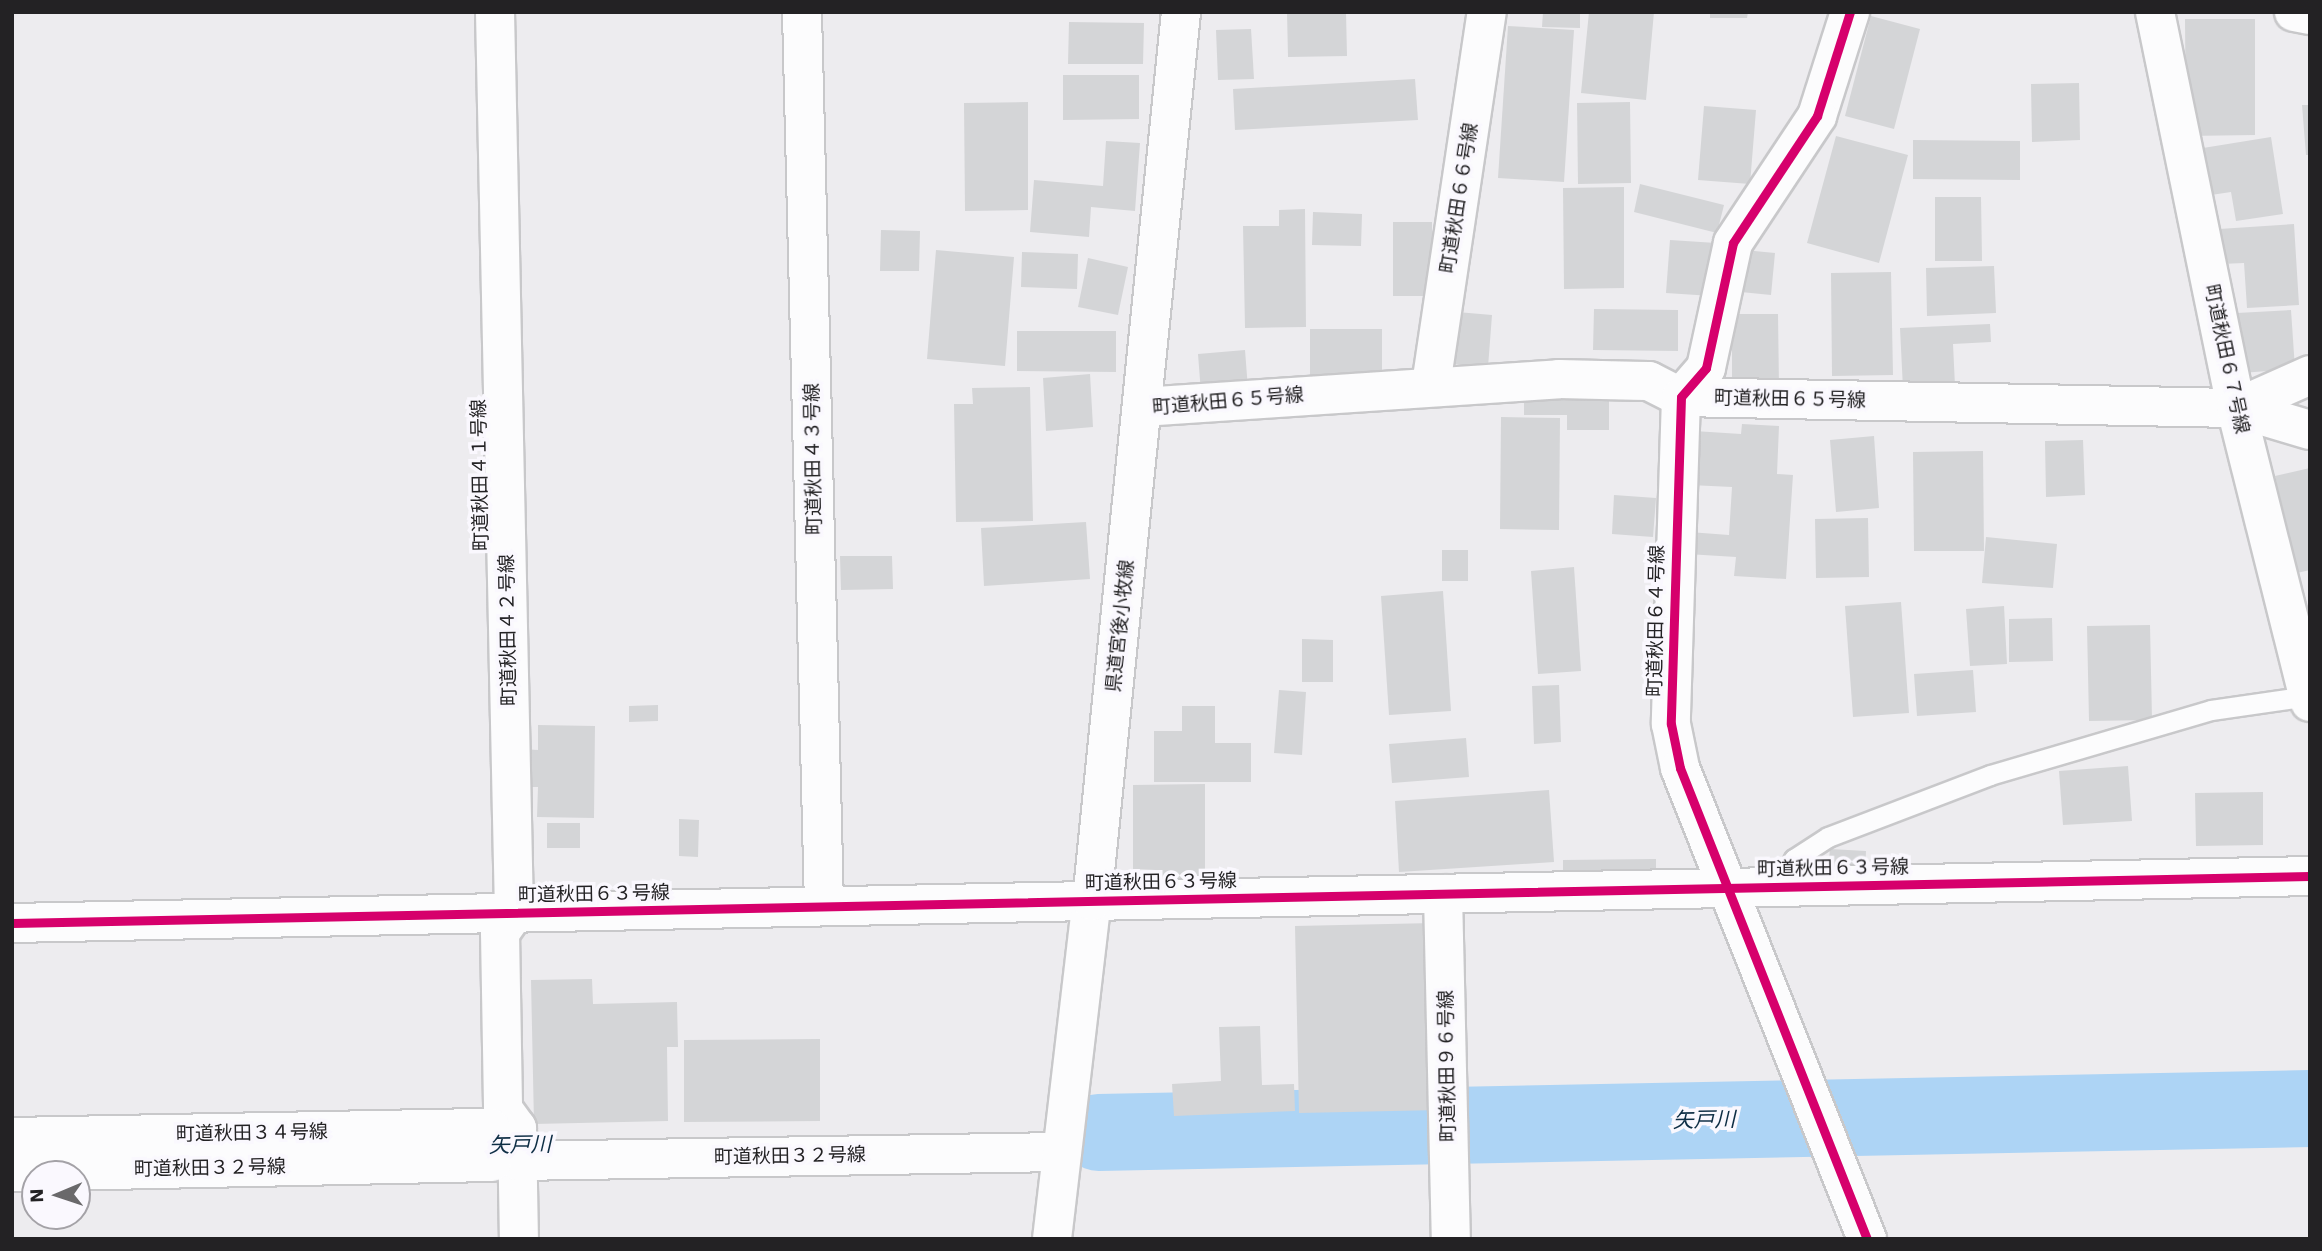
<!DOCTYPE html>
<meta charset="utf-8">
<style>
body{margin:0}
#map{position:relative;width:2322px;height:1251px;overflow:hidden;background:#edecef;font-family:"Work Sans","Noto Sans JP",sans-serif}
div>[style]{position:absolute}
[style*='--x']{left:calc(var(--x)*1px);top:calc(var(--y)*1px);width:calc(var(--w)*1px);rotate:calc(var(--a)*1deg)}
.river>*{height:77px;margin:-38.5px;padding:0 38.5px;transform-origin:38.5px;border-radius:38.5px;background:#add4f5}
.building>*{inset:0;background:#d4d5d7}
.roads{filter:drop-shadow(2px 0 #c8c8ca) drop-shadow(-2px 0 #c8c8ca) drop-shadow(0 2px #c8c8ca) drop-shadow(0 -2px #c8c8ca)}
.service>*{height:19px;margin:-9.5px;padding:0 9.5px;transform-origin:9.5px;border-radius:9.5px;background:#fcfcfd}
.minor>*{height:38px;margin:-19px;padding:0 19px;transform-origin:19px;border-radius:19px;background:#fcfcfd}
.secondary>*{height:38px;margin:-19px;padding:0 19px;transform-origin:19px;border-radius:19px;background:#fcfcfd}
.cycleway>*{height:9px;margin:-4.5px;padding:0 4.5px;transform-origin:4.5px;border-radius:4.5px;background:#d6006c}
span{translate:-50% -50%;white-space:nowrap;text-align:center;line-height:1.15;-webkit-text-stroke:7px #faf8fe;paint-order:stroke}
.street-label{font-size:19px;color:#232224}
.water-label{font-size:21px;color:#0d2d44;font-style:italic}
.frame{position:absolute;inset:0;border:14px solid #232224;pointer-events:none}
.north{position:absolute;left:21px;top:1160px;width:70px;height:70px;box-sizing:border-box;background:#faf8fe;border:2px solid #a4a2a7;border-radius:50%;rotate:268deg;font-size:19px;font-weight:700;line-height:28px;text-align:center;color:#232224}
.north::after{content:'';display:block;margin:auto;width:24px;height:32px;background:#6a696b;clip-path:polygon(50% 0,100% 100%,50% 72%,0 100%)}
</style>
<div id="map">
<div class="river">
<i style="--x:1098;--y:1132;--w:1212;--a:-1.13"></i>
</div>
<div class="building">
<i style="clip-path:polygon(1287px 12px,1346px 12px,1347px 56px,1288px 57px)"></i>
<i style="clip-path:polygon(1543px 12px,1580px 12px,1580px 28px,1542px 27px)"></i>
<i style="clip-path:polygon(1589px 12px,1654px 12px,1646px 100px,1581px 93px)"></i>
<i style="clip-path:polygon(1710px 12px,1748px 12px,1747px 18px,1710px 18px)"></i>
<i style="clip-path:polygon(1871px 16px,1920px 29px,1894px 129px,1845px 116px)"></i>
<i style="clip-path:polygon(2185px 19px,2255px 19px,2255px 135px,2186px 136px)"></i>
<i style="clip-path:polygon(1069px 22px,1144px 23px,1143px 64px,1068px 64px)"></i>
<i style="clip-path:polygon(1508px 26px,1574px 30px,1564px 182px,1498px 178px)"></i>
<i style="clip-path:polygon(1251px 29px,1254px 79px,1218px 80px,1216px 30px)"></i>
<i style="clip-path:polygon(1063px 75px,1139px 75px,1139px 119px,1063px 120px)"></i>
<i style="clip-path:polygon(1415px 79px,1418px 120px,1235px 130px,1233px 89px)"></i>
<i style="clip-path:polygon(2079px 83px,2080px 140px,2032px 142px,2031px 84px)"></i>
<i style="clip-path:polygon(1028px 102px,1028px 210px,965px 211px,964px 103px)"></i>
<i style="clip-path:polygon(1630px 102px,1631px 183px,1578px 184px,1577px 103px)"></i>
<i style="clip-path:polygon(2302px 105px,2310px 105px,2310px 155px,2306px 155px)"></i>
<i style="clip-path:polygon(1704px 106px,1756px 110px,1750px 184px,1698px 180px)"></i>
<i style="clip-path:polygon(1836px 136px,1908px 155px,1879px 263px,1807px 243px)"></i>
<i style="clip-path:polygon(2271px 137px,2283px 214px,2236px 221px,2231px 192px,2211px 195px,2203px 148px)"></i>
<i style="clip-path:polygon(1913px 140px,2020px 141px,2020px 180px,1913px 179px)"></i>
<i style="clip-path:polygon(1106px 141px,1140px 143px,1135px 211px,1091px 207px,1089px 237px,1030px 232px,1034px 180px,1103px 186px)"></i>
<i style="clip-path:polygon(1640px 184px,1724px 205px,1717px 233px,1634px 212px)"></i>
<i style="clip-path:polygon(1624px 187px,1624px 288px,1564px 289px,1563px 188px)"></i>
<i style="clip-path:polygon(1935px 197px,1981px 197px,1982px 261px,1935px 261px)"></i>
<i style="clip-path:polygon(1305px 209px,1306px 327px,1245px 328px,1243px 226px,1279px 226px,1279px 210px)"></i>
<i style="clip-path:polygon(1313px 212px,1362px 214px,1361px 246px,1312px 245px)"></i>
<i style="clip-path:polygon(1393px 222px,1432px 222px,1432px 296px,1393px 296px)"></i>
<i style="clip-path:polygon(2294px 224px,2299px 305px,2247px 308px,2244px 263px,2221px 264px,2219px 229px)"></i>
<i style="clip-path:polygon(881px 230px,920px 231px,919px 271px,880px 271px)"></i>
<i style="clip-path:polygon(1670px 240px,1716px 243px,1712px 296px,1666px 293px)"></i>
<i style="clip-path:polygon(936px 250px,1014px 257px,1005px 366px,927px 359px)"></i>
<i style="clip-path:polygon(1744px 250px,1775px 253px,1771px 295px,1741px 292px)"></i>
<i style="clip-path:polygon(1022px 252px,1078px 254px,1077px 289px,1021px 287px)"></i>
<i style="clip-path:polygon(1088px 258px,1128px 267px,1118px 315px,1078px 307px)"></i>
<i style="clip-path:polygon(1994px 266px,1996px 313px,1927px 316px,1926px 268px)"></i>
<i style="clip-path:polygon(1891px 272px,1893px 375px,1832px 376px,1831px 273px)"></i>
<i style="clip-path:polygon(1594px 309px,1678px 310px,1678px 351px,1593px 350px)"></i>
<i style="clip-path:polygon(2291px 310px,2295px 369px,2241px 373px,2237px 313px)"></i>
<i style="clip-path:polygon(1457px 312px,1492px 315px,1488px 367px,1453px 364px)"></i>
<i style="clip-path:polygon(1732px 314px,1778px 314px,1779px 388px,1732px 387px)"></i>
<i style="clip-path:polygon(1990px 324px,1991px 342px,1953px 344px,1955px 386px,1903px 389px,1900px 328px)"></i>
<i style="clip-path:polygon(1310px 329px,1382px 329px,1382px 375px,1310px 375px)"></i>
<i style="clip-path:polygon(1017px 331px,1116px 331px,1116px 372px,1017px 371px)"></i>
<i style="clip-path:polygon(1245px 350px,1248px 389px,1201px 393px,1198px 354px)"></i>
<i style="clip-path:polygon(1090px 374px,1093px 427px,1046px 431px,1043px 378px)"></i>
<i style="clip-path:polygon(1030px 387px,1033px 521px,956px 522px,954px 404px,973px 404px,972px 388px)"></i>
<i style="clip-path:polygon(1524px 392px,1609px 393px,1609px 430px,1567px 430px,1567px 415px,1524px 415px)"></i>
<i style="clip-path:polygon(1501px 417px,1560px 418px,1559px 530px,1500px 529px)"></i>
<i style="clip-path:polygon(1742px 424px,1779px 426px,1777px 474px,1793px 475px,1786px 579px,1734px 576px,1736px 557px,1687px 554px,1689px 532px,1729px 535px,1732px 487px,1690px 485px,1694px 431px,1741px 434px)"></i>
<i style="clip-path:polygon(1874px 436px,1879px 508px,1836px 512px,1830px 440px)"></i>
<i style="clip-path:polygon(2083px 440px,2085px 495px,2046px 497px,2045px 441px)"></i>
<i style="clip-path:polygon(1983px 451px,1984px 551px,1914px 551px,1913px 452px)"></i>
<i style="clip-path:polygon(2310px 468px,2310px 570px,2297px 573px,2275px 476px)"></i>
<i style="clip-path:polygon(1614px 495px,1656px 498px,1653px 537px,1612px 534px)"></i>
<i style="clip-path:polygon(1868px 518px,1869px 577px,1816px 578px,1815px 519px)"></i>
<i style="clip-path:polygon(1086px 522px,1090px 579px,984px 586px,981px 528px)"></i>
<i style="clip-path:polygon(1986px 537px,2057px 544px,2053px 588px,1982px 583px)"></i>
<i style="clip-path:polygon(1442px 550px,1468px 550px,1468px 581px,1442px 581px)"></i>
<i style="clip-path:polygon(840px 556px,892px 556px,893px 589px,841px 590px)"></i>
<i style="clip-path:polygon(1574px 567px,1581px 671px,1538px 674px,1531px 571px)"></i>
<i style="clip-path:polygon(1443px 591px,1451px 711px,1389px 715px,1381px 596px)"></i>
<i style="clip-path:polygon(1901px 602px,1909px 713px,1853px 717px,1845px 606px)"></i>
<i style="clip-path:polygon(2004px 606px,2007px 664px,1970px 666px,1966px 609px)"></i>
<i style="clip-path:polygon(2052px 618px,2053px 661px,2009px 662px,2009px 619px)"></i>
<i style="clip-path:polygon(2150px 625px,2152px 720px,2089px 721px,2087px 626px)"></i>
<i style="clip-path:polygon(1302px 639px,1333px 640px,1333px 682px,1302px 682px)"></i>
<i style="clip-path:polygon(1973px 670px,1976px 712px,1917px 716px,1914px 674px)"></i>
<i style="clip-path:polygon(1559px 685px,1561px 742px,1534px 744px,1532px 686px)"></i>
<i style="clip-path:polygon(1279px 690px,1306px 692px,1302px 755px,1274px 753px)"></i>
<i style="clip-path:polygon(658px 705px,658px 721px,629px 722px,629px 706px)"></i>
<i style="clip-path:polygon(1182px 706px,1215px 706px,1215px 743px,1251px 743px,1251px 782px,1154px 782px,1154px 731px,1182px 731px)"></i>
<i style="clip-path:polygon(538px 725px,595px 726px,594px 818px,537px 817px,538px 787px,521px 787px,522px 749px,538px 750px)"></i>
<i style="clip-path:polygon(1466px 738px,1469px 777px,1392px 783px,1389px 744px)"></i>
<i style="clip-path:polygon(2128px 766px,2132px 821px,2063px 825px,2059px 771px)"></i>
<i style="clip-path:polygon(1205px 784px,1205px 888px,1156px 888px,1156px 870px,1133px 869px,1133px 785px)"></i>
<i style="clip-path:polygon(1549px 790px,1554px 862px,1399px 872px,1395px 801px)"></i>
<i style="clip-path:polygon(2263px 792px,2263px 845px,2196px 846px,2195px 793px)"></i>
<i style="clip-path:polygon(679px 819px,699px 820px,698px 857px,679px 856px)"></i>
<i style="clip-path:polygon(547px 823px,580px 823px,580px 848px,547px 848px)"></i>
<i style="clip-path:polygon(1830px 849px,1866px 851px,1865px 872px,1828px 870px)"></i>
<i style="clip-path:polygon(1656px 859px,1656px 877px,1563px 877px,1563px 860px)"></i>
<i style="clip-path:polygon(1434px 923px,1439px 1110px,1299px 1113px,1295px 926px)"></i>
<i style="clip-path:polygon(592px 979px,593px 1004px,677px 1002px,678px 1047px,667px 1047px,668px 1121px,534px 1124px,531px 980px)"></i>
<i style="clip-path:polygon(1260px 1026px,1262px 1085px,1294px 1084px,1295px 1111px,1174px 1116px,1172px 1084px,1221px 1081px,1219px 1027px)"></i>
<i style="clip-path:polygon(820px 1039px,820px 1121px,684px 1122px,684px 1040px)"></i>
</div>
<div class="roads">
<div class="service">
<i style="--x:1779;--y:887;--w:32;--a:-62"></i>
<i style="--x:1794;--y:859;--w:40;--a:-32.9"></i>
<i style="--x:1828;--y:837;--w:173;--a:-20.9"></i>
<i style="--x:1990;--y:775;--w:230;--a:-16.4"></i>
<i style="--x:2211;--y:710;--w:98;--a:-8.2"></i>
</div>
<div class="minor">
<i style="--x:495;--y:12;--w:901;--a:88.79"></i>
<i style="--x:514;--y:913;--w:24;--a:125"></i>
<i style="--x:500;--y:933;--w:176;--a:89"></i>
<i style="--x:503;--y:1109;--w:24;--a:54"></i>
<i style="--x:517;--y:1128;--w:111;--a:89"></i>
<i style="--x:802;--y:12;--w:894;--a:88.59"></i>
<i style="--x:1850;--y:12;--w:109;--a:107.6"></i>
<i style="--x:1817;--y:116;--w:152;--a:123.5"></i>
<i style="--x:1733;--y:243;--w:128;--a:102.2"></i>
<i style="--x:1706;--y:368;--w:38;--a:131"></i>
<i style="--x:1681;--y:397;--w:327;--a:91.8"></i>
<i style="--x:1671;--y:724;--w:45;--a:78.4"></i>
<i style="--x:1680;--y:768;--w:507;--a:68.35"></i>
<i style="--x:2155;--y:12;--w:404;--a:78.4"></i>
<i style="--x:2236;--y:408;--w:303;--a:75.9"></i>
<i style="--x:2294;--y:12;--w:16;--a:11"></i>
<i style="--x:1431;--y:385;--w:377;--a:-81.5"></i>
<i style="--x:1142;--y:407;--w:418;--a:-3.8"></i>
<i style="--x:1559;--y:379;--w:90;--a:1.3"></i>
<i style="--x:1649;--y:381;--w:36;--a:27"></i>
<i style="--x:1681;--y:397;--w:555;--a:1.14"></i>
<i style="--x:2236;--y:408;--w:81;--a:-24"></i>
<i style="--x:2236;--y:408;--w:77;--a:16.6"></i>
<i style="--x:1443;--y:894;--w:345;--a:88.7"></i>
<i style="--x:12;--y:923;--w:2298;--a:-1.17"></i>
<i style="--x:12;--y:1137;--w:479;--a:-1.1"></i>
<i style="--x:518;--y:1161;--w:544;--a:-0.95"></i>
<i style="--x:12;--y:1172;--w:480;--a:-1.2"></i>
</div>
<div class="secondary">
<i style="--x:1052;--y:1239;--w:340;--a:-83.3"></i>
<i style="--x:1092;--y:901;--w:893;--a:-84.28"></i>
</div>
</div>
<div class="cycleway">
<i style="--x:1850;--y:12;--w:109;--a:107.6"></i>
<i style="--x:1817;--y:116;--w:152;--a:123.5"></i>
<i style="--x:1733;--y:243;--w:128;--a:102.2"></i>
<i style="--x:1706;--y:368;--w:38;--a:131"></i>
<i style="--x:1681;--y:397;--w:327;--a:91.8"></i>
<i style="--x:1671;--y:724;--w:45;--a:78.4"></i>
<i style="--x:1680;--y:768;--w:507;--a:68.35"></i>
<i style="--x:12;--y:923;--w:2298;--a:-1.17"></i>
</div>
<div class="street-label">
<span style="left:1459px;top:198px;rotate:-81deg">町道秋田６６号線</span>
<span style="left:2227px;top:359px;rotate:78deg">町道秋田６７号線</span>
<span style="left:1790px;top:399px;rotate:1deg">町道秋田６５号線</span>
<span style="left:1228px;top:401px;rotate:-5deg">町道秋田６５号線</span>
<span style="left:813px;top:459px;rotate:-91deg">町道秋田４３号線</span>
<span style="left:480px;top:475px;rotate:-91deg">町道秋田４１号線</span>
<span style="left:1656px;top:621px;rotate:-89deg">町道秋田６４号線</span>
<span style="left:1120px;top:626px;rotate:-84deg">県道宮後小牧線</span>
<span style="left:508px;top:630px;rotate:-91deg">町道秋田４２号線</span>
<span style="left:1833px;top:868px;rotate:-1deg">町道秋田６３号線</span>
<span style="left:1161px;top:882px;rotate:-1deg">町道秋田６３号線</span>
<span style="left:594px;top:894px;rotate:-1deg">町道秋田６３号線</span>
<span style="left:1447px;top:1066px;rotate:-91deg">町道秋田９６号線</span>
<span style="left:252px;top:1133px;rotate:-1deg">町道秋田３４号線</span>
<span style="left:790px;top:1156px;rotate:-1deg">町道秋田３２号線</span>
<span style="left:210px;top:1168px;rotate:-1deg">町道秋田３２号線</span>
</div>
<div class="water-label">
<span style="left:1704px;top:1120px;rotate:-1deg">矢戸川</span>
<span style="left:520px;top:1145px;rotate:-1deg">矢戸川</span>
</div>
<div class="frame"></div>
<div class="north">N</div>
</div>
